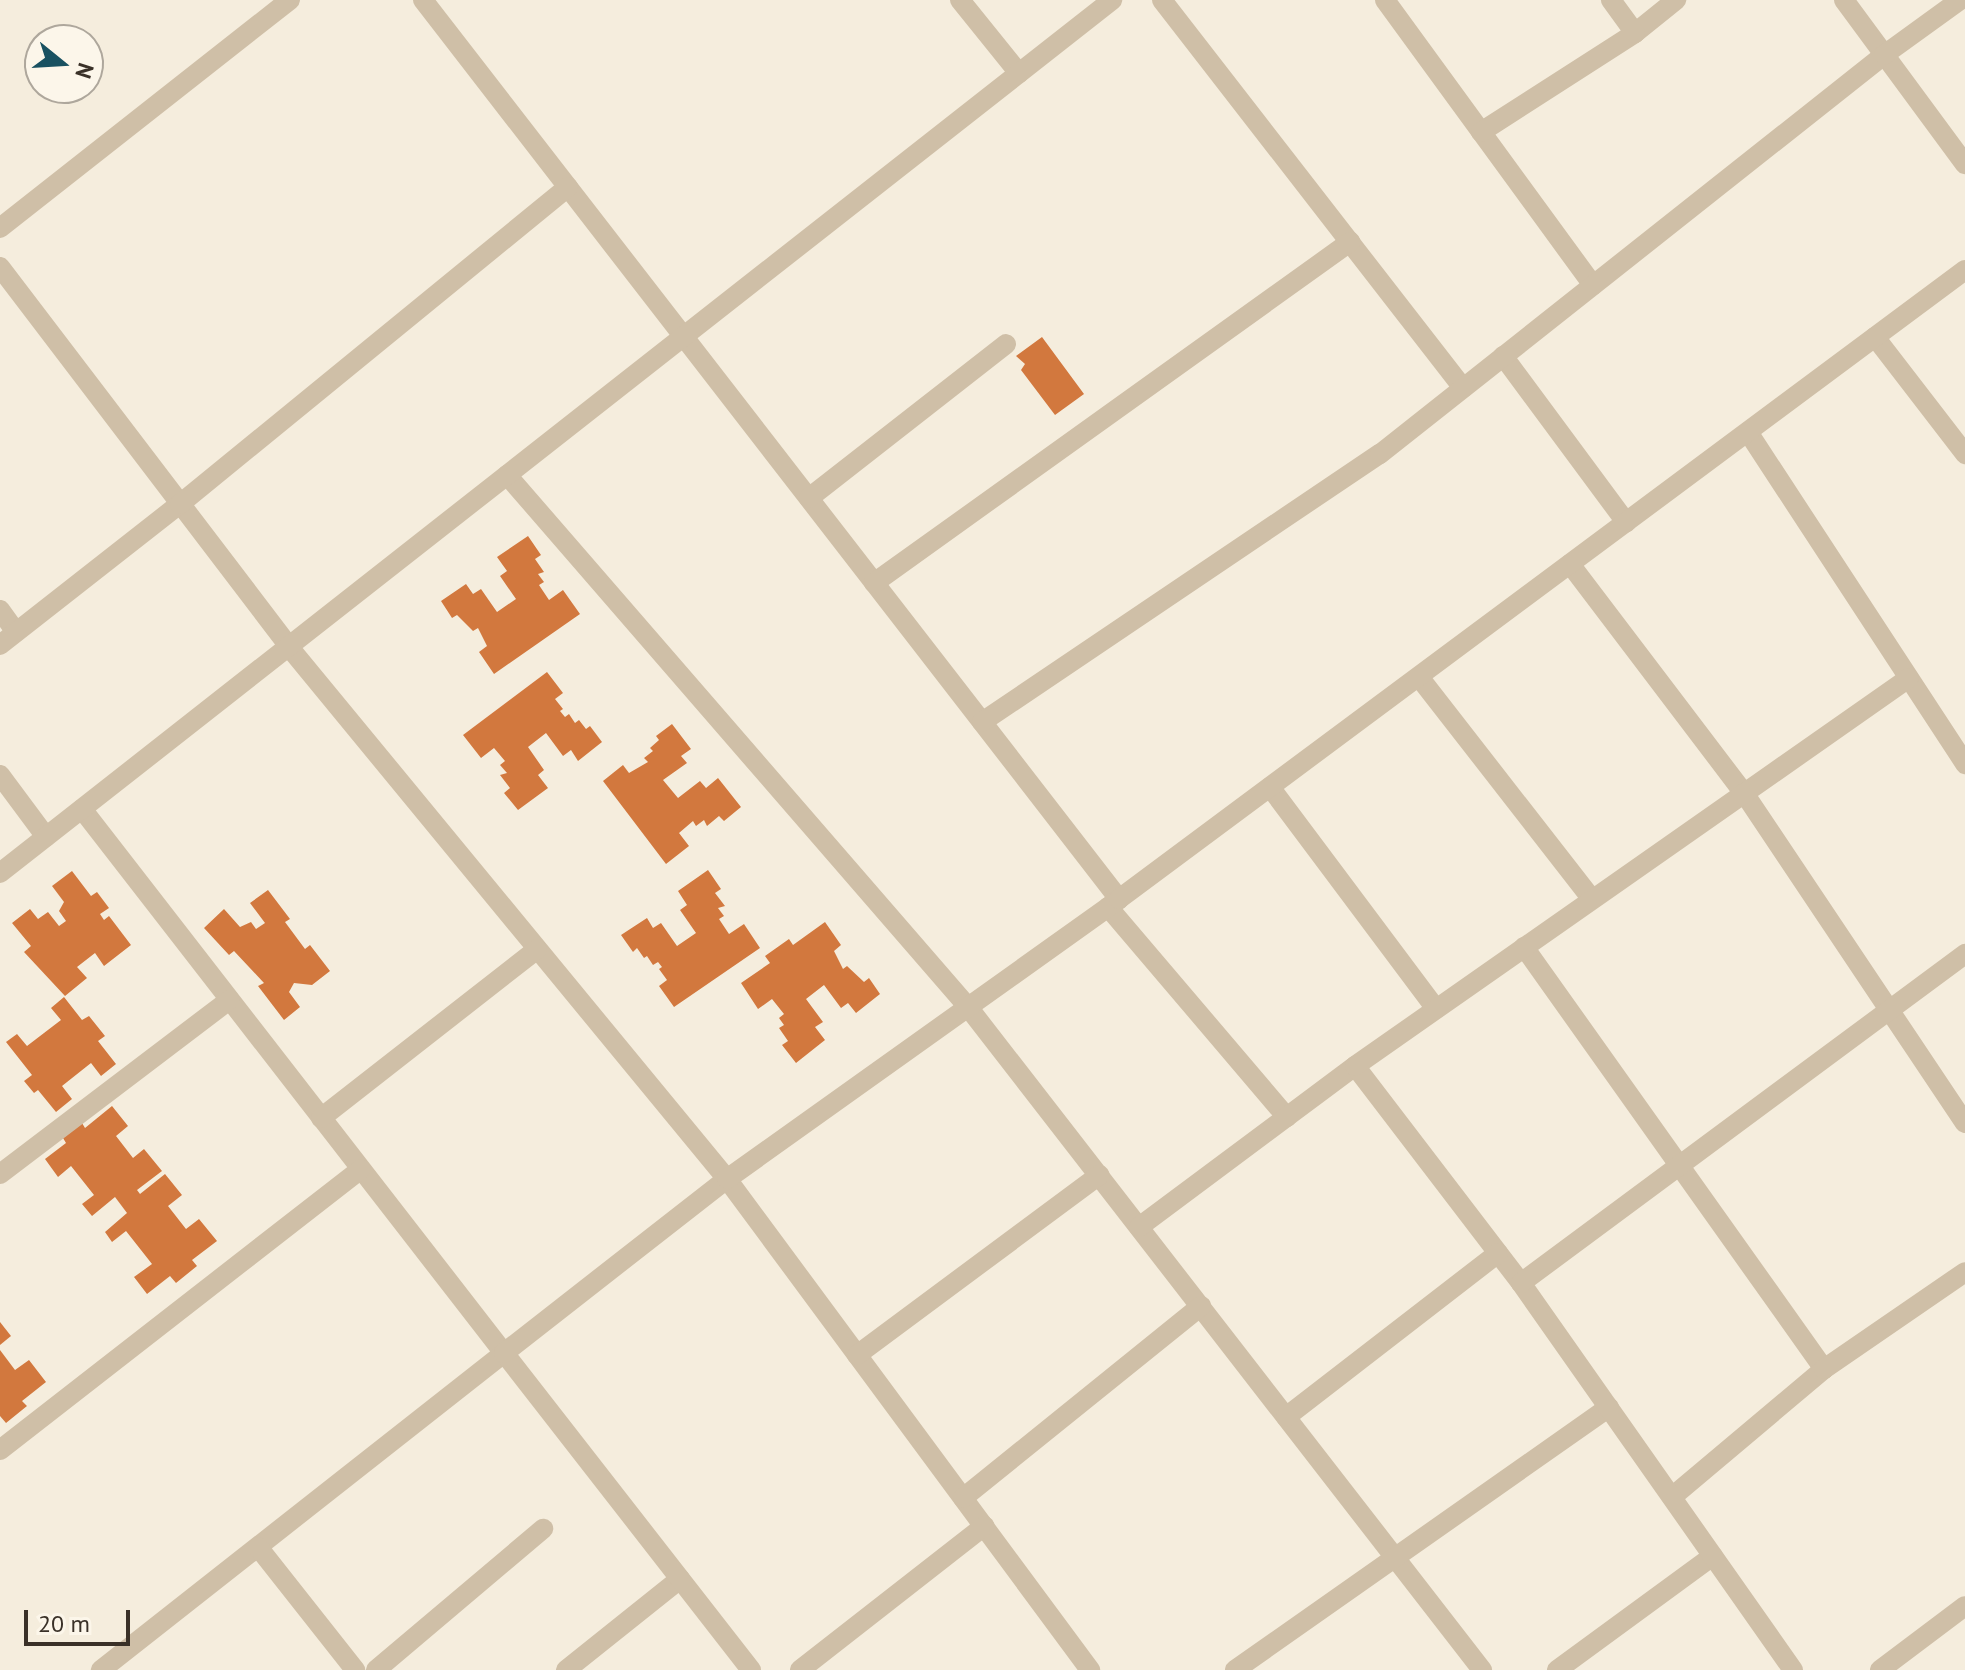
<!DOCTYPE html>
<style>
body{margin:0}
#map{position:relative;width:1965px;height:1670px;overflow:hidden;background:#f5eddd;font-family:"PT Sans",sans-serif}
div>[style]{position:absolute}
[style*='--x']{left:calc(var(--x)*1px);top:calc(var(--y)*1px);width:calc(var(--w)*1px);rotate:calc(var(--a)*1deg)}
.building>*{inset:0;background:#d2783e}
.minor>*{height:20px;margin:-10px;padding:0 10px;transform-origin:10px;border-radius:10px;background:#cfbfa7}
span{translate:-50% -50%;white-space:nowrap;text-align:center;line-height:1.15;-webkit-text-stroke:7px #fcf6ea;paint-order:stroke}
.north{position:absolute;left:24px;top:24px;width:80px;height:80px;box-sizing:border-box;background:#fcf6ea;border:2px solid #aea79c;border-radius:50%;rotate:108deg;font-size:22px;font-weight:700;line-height:32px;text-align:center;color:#3a3128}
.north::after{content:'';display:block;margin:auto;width:28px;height:36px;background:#195161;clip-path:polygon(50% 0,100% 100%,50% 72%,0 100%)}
.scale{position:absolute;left:24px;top:1610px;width:106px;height:36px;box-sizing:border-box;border:4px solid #3a3128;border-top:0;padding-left:10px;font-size:24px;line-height:28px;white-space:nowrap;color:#3a3128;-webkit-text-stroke:6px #fcf6ea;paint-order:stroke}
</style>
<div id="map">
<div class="building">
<i style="clip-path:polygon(1042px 337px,1084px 394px,1055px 415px,1021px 370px,1025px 364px,1016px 356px)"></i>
<i style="clip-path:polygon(528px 536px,541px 555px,535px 559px,544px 572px,538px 574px,544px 582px,539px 585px,549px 600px,563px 590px,580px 614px,494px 674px,479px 652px,487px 646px,478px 628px,473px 631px,457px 615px,452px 618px,441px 601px,466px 584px,473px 594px,481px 589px,497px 612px,516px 599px,500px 576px,507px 571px,497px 557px)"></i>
<i style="clip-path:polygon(547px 672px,563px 693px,555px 699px,563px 709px,560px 711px,565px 717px,569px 714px,575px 723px,579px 720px,586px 729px,590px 726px,602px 742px,578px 761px,571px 750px,563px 756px,546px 733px,528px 747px,544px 770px,538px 775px,548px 788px,518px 810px,504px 793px,510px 788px,500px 775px,507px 773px,500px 765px,505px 761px,494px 748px,481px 758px,463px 735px)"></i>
<i style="clip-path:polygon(672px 724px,691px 749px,681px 756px,687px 763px,663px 780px,678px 798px,700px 781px,706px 788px,718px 778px,741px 807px,724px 821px,719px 816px,707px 826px,704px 820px,696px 826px,693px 821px,679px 833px,689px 846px,666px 864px,603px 781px,623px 765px,629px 773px,648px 762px,644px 758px,653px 751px,650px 748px,659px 740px,656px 736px)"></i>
<i style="clip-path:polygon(708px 870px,721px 889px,715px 893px,725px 906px,718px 908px,724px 916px,719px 919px,729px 934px,744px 924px,760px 948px,674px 1007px,659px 986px,667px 980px,659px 969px,662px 967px,658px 962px,653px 965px,647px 956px,644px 958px,637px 948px,633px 952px,621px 935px,647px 918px,653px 928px,661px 923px,677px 946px,696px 933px,680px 910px,687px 905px,678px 891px)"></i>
<i style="clip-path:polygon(72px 871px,91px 896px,97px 892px,109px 908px,100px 914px,104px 920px,109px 916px,131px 945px,104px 966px,95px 953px,77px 967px,87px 978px,65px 996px,24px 952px,31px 946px,12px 923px,30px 909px,38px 919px,48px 912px,59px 926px,66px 921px,59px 911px,64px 902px,52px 886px)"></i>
<i style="clip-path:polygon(268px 890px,290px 919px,285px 922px,305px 949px,310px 945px,330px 971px,312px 985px,294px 983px,289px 992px,300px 1007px,284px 1020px,258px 986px,264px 983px,234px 951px,229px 955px,204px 928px,224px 909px,240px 927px,251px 922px,256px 929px,265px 923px,250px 903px)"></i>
<i style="clip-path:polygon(825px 922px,841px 945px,834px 951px,843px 969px,847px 966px,864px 982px,869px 978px,880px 994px,856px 1013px,848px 1003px,841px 1008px,824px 985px,806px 999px,823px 1022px,815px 1027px,825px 1040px,796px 1063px,782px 1045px,788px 1041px,779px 1028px,784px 1025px,779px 1018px,784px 1014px,772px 999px,758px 1009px,741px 983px,770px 963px,765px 956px,789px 939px,793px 945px)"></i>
<i style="clip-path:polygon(64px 997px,82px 1020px,89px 1016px,105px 1036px,98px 1041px,116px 1064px,101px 1076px,91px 1063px,62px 1086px,72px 1099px,56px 1112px,38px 1090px,34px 1093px,24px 1081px,32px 1075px,6px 1042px,17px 1034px,27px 1046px,61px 1020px,51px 1008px)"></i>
<i style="clip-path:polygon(112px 1106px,128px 1126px,116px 1136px,133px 1158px,144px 1149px,162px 1171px,137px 1190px,140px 1194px,165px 1174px,182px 1195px,168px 1206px,186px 1229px,199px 1219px,217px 1241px,192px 1260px,197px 1266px,176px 1283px,170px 1276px,147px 1294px,134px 1277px,152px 1264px,126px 1231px,112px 1242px,105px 1232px,127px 1213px,115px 1197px,92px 1216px,82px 1204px,94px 1195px,71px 1166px,58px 1177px,45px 1159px,66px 1143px,63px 1138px,82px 1123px,85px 1128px)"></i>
<i style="clip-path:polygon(0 1322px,11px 1336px,0 1345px)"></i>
<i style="clip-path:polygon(0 1350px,15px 1370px,29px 1360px,46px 1382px,22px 1401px,27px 1406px,6px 1423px,0 1416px)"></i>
</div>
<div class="minor">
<i style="--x:423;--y:0;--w:1137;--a:52.25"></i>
<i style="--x:960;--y:0;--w:94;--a:51.1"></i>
<i style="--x:1162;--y:0;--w:491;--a:52.2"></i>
<i style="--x:1385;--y:0;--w:353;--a:53.9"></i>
<i style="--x:1844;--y:0;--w:204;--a:53.6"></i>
<i style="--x:1635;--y:33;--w:53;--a:-38.8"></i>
<i style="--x:1481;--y:132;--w:183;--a:-32.7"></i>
<i style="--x:1635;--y:33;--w:41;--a:-126"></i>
<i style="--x:0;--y:228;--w:369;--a:-38.2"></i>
<i style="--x:0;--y:267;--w:477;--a:52.7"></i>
<i style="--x:289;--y:647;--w:689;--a:50.54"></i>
<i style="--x:727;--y:1179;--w:611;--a:53.52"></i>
<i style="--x:1875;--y:337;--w:148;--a:52.4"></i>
<i style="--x:1503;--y:356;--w:207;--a:53.5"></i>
<i style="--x:1748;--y:432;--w:397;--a:56.8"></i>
<i style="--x:507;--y:475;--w:704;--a:49.09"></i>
<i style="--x:968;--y:1007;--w:839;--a:52.21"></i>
<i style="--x:809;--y:498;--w:250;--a:-38"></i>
<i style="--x:1570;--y:564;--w:288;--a:52.8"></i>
<i style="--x:1744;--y:793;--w:397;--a:56.2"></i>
<i style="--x:874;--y:583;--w:586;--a:-35.62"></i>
<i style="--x:0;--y:610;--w:27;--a:54"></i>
<i style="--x:0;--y:645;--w:229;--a:-38.1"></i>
<i style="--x:180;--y:504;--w:501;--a:-39.25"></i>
<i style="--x:1419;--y:677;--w:281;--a:52.1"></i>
<i style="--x:982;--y:722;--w:480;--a:-34"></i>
<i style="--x:1380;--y:454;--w:643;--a:-38.37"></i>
<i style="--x:1884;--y:55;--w:94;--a:-35.9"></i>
<i style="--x:0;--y:775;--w:77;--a:53.4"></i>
<i style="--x:1270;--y:787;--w:277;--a:53.2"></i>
<i style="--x:82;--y:809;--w:688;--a:52.2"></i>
<i style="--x:504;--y:1353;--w:513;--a:141.81"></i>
<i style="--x:0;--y:873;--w:1414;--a:-38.13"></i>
<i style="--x:1108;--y:907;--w:276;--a:49.6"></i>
<i style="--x:1524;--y:947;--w:518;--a:54.59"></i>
<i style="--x:321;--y:1118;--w:274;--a:-38"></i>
<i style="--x:0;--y:1174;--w:288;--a:-37.2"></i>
<i style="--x:1139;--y:1227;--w:269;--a:-36.7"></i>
<i style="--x:1521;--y:1283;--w:273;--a:-127.4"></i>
<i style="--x:1355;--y:1066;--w:676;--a:-35.01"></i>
<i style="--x:857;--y:1355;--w:302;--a:-36.6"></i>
<i style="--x:1286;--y:1417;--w:268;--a:-37.7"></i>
<i style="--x:0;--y:1450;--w:457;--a:-37.9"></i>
<i style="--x:1672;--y:1497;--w:199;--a:-40.1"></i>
<i style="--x:1824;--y:1369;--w:171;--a:-34.5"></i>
<i style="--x:963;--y:1498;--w:306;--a:-38.9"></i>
<i style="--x:258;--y:1547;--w:157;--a:51.7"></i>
<i style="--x:376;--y:1670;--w:219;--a:-40.2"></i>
<i style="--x:566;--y:1670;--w:146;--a:-38.6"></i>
<i style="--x:751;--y:1670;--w:402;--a:-127.9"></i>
<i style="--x:504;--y:1353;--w:283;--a:-38"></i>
<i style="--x:727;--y:1179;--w:482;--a:-35.5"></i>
<i style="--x:1119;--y:899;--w:1054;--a:-36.63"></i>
<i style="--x:800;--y:1670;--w:234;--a:-38"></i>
<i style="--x:1235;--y:1670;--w:457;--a:-35.1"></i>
<i style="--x:1557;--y:1670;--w:193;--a:-36.2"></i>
<i style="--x:1793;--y:1670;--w:473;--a:-125.1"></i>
<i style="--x:1521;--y:1283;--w:553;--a:-36.54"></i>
<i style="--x:1880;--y:1670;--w:106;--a:-37"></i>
</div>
<div class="north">N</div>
<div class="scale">20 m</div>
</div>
